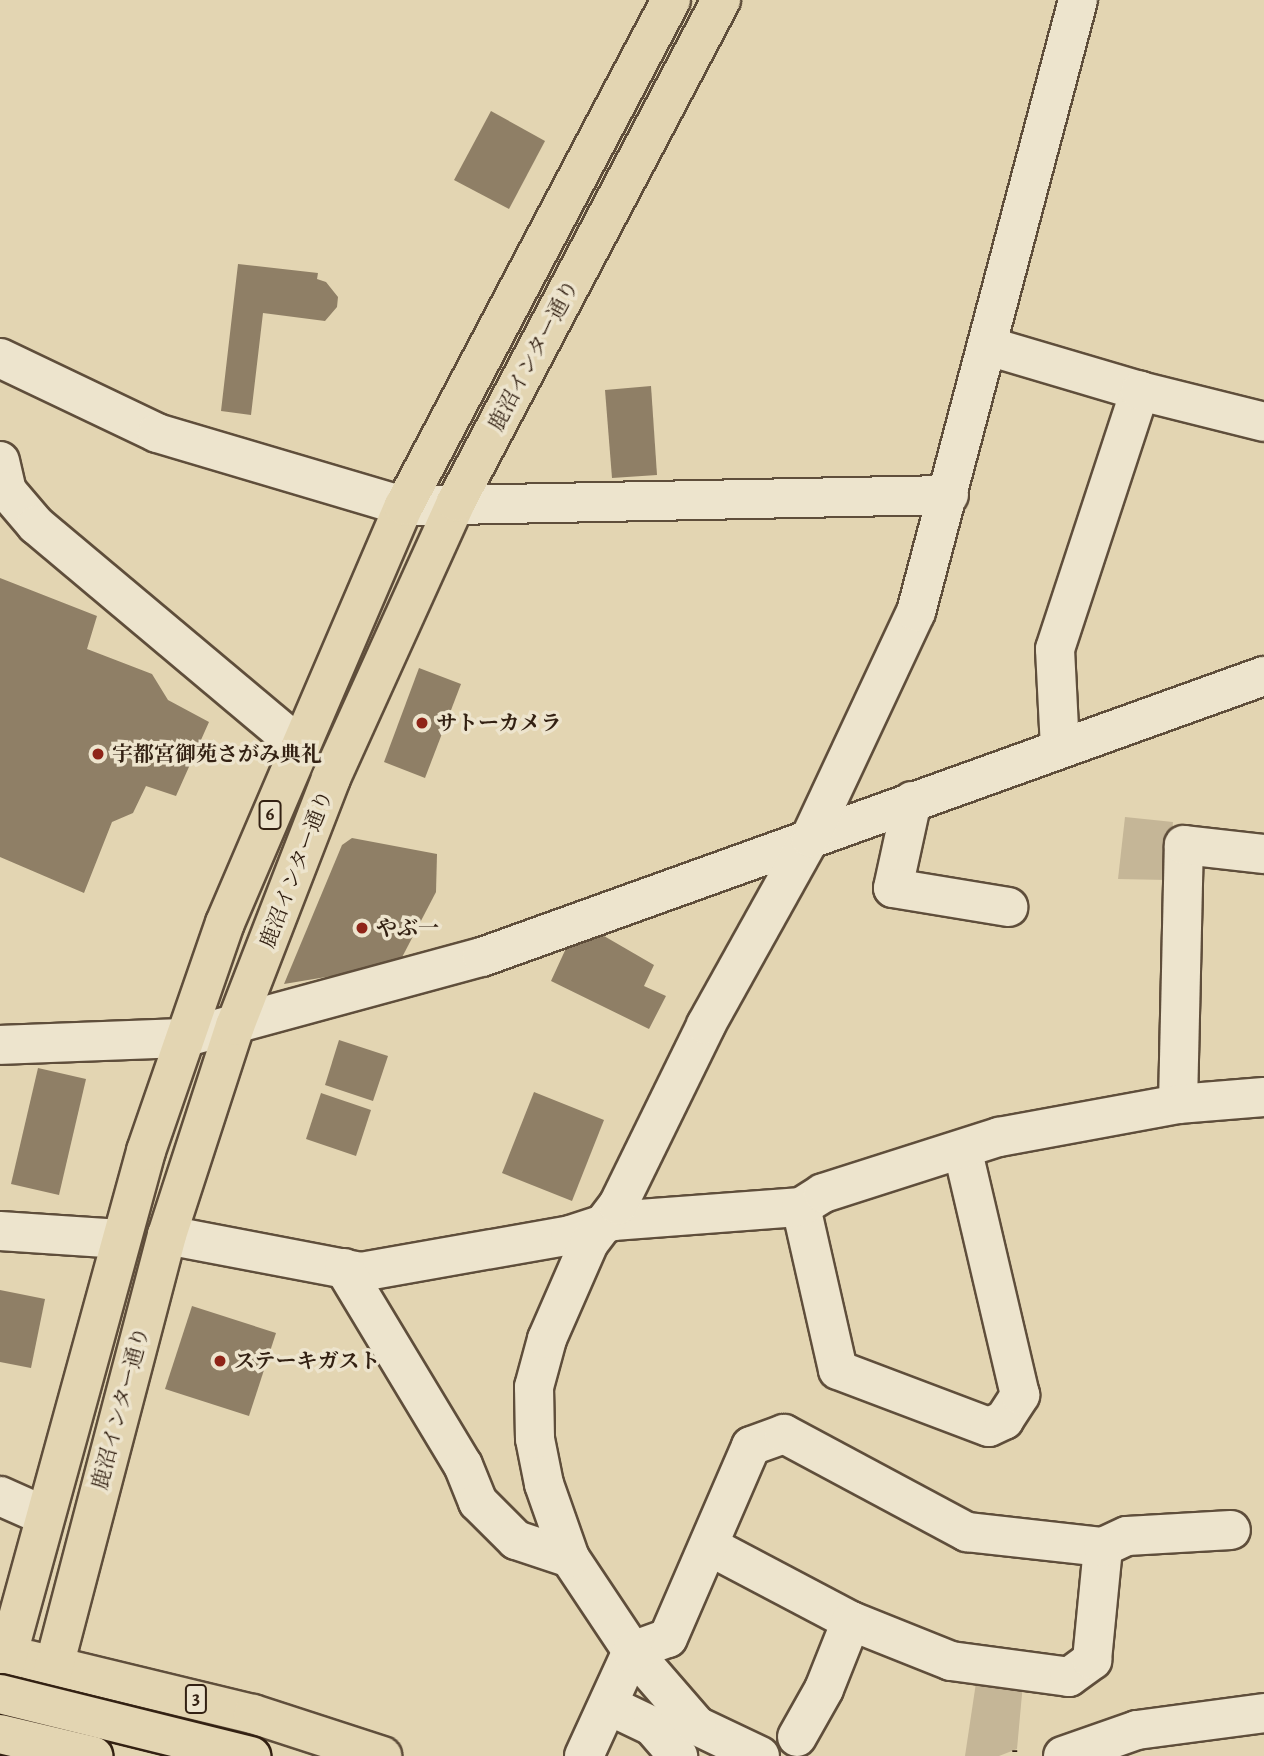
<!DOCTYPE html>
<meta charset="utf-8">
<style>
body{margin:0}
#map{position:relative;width:1264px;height:1756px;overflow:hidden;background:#e3d5b2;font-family:Alegreya,"Noto Serif JP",serif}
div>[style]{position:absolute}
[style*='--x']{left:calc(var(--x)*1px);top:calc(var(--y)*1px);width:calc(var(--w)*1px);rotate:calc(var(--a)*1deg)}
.green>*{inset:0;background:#c5b697}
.building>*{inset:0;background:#8f7f66}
.path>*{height:4.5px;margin-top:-2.25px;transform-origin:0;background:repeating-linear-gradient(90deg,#332113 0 2px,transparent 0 5.5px)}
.roads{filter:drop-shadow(2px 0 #5f4e3b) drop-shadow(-2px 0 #5f4e3b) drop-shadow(0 2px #5f4e3b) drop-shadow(0 -2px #5f4e3b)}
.minor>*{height:38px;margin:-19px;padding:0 19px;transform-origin:19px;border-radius:19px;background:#ede4cd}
.major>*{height:38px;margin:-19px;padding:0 19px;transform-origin:19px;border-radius:19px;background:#e3d5b2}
.bridges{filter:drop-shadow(2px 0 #332113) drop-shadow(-2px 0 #332113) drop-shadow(0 2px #332113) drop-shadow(0 -2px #332113)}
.major-bridge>*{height:38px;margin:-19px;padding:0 19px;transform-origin:19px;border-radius:19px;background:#e3d5b2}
.dots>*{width:19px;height:19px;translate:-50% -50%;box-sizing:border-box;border:4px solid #ede4cd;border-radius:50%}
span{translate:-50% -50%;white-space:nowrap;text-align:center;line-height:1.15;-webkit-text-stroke:7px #ede4cd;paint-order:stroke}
.shield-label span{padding:2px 5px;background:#ede4cd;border:2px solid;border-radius:5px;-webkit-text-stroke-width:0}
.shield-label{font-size:19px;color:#332113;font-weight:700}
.street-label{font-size:21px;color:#332113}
.poi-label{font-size:21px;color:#332113;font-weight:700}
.left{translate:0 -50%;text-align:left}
</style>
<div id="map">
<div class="green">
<i style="clip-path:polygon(1125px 817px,1173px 822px,1167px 880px,1118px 879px)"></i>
<i style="clip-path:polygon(977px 1676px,1023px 1683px,1017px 1749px,999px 1756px,965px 1756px)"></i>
</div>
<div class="building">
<i style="clip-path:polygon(491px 111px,545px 141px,509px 209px,454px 180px)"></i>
<i style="clip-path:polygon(238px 264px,318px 273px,317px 279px,326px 282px,338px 297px,337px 307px,325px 321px,263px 313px,251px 415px,221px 411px)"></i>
<i style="clip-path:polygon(651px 386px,657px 475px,612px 478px,605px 390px)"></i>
<i style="clip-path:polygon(0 578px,97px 616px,87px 649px,152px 674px,168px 700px,209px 722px,176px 796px,146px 786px,133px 813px,112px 822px,84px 893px,0 857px)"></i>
<i style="clip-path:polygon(419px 668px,461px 684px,425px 778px,384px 762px)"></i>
<i style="clip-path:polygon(352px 838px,437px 854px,436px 892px,398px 965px,284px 984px,342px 845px)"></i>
<i style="clip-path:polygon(604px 936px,654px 965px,644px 986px,666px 996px,649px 1029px,551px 981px,568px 944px)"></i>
<i style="clip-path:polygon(339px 1040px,388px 1056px,373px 1101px,325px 1085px)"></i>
<i style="clip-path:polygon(38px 1068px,86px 1079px,59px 1195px,11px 1184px)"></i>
<i style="clip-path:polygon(534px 1092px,604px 1120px,572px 1201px,502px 1173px)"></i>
<i style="clip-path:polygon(321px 1093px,371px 1110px,356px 1156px,306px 1139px)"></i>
<i style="clip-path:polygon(0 1290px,45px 1299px,31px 1368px,0 1362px)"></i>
<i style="clip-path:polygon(192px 1306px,276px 1333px,249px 1416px,165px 1389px)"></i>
</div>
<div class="path">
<i style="--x:1015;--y:1750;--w:6;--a:90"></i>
</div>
<div class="roads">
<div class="minor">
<i style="--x:988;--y:346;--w:159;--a:16.5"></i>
<i style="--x:0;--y:358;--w:174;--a:25.5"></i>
<i style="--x:157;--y:433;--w:258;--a:16.5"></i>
<i style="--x:404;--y:506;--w:545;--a:-1.16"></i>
<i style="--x:0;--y:461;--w:31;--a:77"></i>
<i style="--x:7;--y:491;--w:45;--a:49.5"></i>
<i style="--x:36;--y:525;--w:344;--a:40"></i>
<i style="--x:1060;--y:748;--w:99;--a:-92.9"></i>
<i style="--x:1055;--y:649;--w:272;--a:-71.8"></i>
<i style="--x:1140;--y:391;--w:128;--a:14"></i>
<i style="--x:912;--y:801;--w:89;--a:102.3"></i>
<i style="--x:893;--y:888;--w:117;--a:9.4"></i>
<i style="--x:0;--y:1045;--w:183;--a:-2.2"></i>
<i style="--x:183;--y:1038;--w:310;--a:-15.2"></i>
<i style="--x:482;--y:957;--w:831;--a:-19.77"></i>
<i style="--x:1178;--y:1104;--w:259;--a:-88.7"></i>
<i style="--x:1184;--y:845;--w:81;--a:6.4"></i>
<i style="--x:801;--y:1207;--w:167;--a:77.2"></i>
<i style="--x:838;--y:1370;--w:161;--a:20.7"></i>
<i style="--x:989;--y:1427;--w:17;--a:-25"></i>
<i style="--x:1004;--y:1420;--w:30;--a:-57"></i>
<i style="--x:1020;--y:1395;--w:250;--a:-103.2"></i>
<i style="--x:0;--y:1231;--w:121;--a:3.8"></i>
<i style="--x:167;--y:1235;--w:197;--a:10.8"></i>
<i style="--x:361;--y:1272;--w:212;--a:-10"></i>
<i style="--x:570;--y:1235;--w:45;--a:-18"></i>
<i style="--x:613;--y:1221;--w:189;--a:-4.3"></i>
<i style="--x:801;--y:1207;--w:26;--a:-32"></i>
<i style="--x:823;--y:1193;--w:185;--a:-17.7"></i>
<i style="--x:999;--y:1137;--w:182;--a:-10.4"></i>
<i style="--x:1178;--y:1104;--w:86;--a:-4.7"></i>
<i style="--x:344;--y:1268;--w:230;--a:58.9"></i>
<i style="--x:463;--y:1465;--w:40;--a:68"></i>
<i style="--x:478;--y:1502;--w:54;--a:45"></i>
<i style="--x:516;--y:1540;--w:57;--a:18.4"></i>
<i style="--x:0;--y:1496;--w:49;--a:24"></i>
<i style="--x:709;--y:1546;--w:161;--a:27.8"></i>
<i style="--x:851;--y:1621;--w:108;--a:21.8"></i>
<i style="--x:951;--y:1661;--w:119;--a:7.7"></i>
<i style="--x:1069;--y:1677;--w:29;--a:-36"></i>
<i style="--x:1092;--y:1660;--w:114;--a:-84.4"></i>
<i style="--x:610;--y:1706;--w:47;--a:25.5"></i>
<i style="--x:652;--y:1726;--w:40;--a:49"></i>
<i style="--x:797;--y:1737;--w:55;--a:-60.6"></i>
<i style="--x:824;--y:1689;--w:73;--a:-68.3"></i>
<i style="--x:584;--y:1756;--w:115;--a:-65.4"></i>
<i style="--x:632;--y:1651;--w:112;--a:-123.7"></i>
<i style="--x:570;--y:1558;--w:78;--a:-109.4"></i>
<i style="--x:544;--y:1484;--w:46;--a:-101.3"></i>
<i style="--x:535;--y:1439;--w:52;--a:-91.1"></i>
<i style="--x:534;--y:1387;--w:50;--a:-74.8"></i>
<i style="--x:547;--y:1339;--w:105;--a:-66.4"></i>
<i style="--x:589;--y:1243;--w:48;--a:-52.7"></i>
<i style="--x:618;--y:1205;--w:200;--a:-63.9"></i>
<i style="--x:706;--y:1025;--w:214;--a:-60.9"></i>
<i style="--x:810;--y:838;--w:250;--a:-64.9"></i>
<i style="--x:916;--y:612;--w:633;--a:-75.17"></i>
<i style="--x:760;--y:1756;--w:70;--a:-154.5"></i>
<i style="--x:697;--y:1726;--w:99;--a:-130.9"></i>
<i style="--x:632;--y:1651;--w:38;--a:-20"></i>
<i style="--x:668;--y:1638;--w:209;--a:-66.6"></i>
<i style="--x:751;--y:1446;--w:35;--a:-20"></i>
<i style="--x:784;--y:1434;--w:208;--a:28.2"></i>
<i style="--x:967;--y:1532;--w:137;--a:6.3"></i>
<i style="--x:1103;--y:1547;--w:26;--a:-25"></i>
<i style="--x:1127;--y:1536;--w:104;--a:-3.3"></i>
<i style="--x:1063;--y:1756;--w:78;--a:-19.4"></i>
<i style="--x:1137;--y:1730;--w:128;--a:-7.6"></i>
</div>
<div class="major">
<i style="--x:29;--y:1660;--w:230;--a:13.6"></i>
<i style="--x:253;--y:1714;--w:136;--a:18"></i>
<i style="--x:0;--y:1683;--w:552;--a:-74.65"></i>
<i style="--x:146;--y:1151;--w:241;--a:-70.9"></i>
<i style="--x:225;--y:923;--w:454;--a:-66.8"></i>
<i style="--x:404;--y:506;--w:572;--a:-62.18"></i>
<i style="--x:36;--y:1735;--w:517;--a:-75.32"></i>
<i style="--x:167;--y:1235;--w:220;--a:-72"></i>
<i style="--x:235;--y:1026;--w:266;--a:-68.8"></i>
<i style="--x:331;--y:778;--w:303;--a:-65.6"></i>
<i style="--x:456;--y:502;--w:568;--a:-62.17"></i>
</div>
</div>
<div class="bridges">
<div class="major-bridge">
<i style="--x:0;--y:1694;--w:259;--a:13.9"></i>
<i style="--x:0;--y:1734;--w:96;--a:13.3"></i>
</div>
</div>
<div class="dots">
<i style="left:422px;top:723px;background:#8f2418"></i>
<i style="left:98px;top:754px;background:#8f2418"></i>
<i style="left:362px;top:928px;background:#8f2418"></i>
<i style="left:220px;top:1361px;background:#8f2418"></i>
</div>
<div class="shield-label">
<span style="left:270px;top:815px">6</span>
<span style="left:196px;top:1699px">3</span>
</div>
<div class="street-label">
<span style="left:533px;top:355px;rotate:-62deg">鹿沼インター通り</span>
<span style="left:296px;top:869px;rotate:-69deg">鹿沼インター通り</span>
<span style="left:120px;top:1408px;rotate:-75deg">鹿沼インター通り</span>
</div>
<div class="poi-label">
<span class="left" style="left:436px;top:723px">サトーカメラ</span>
<span class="left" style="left:112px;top:754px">宇都宮御苑さがみ典礼</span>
<span class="left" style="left:376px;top:928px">やぶ一</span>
<span class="left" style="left:234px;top:1361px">ステーキガスト</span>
</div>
</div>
